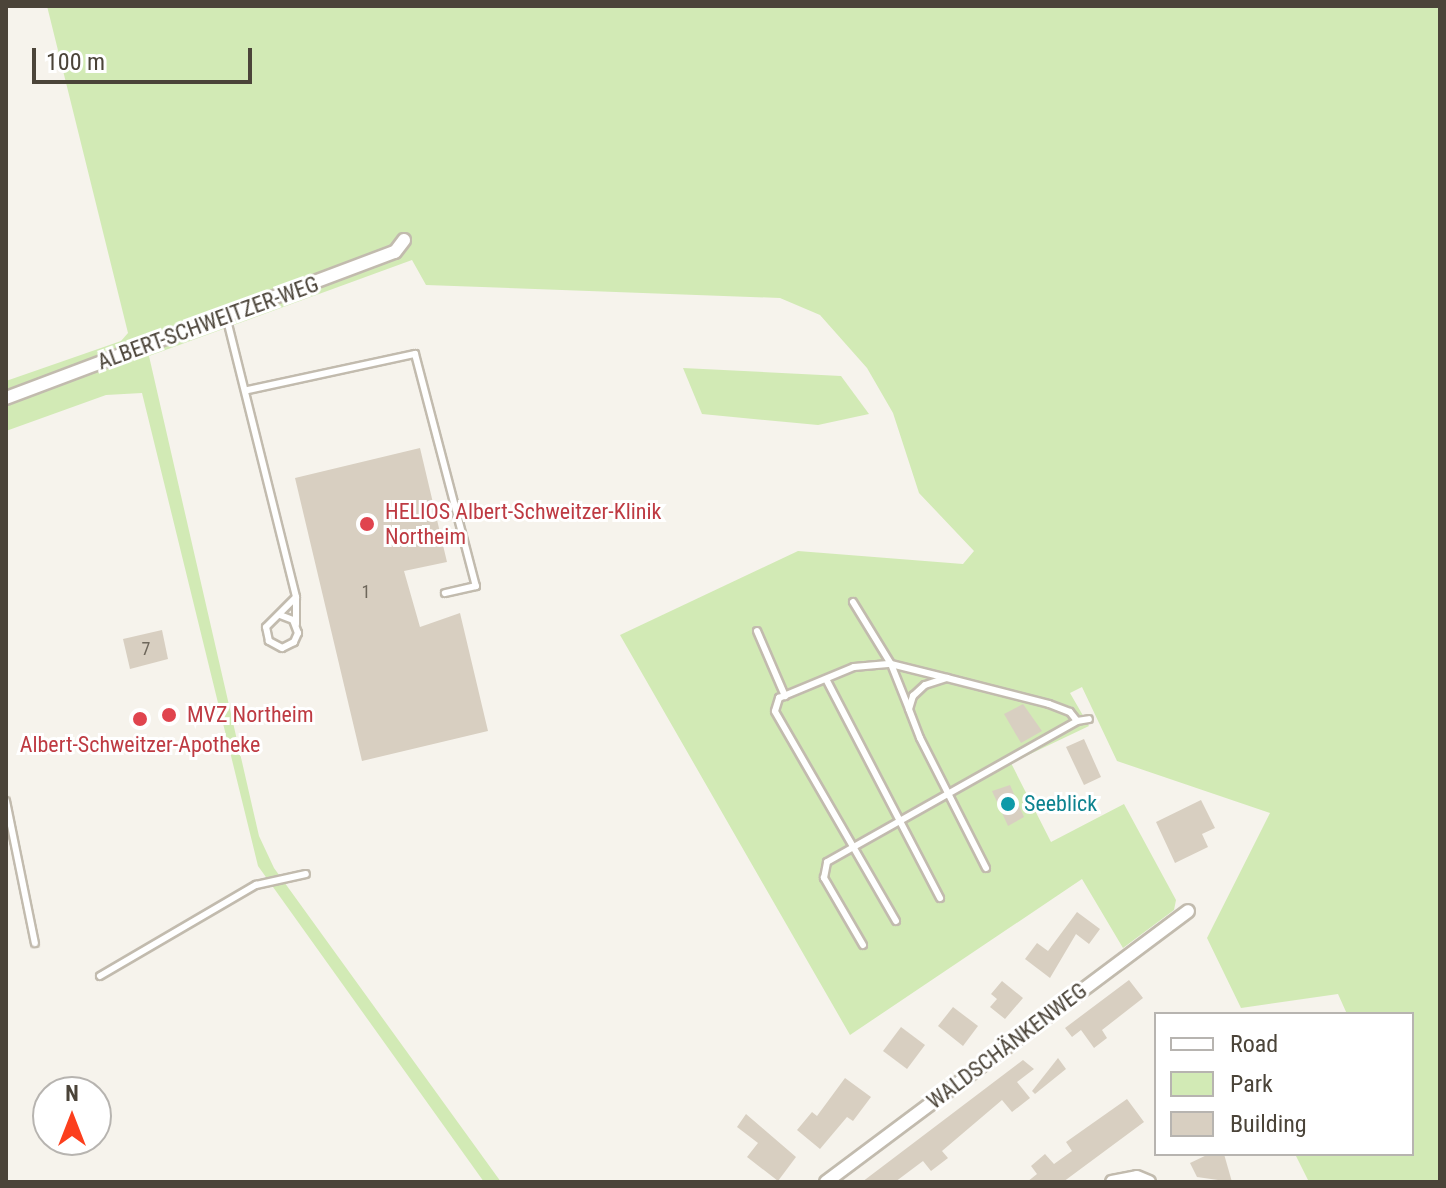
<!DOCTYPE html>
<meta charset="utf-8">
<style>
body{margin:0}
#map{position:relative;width:1446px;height:1188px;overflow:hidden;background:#f6f3ec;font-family:"Roboto Condensed",sans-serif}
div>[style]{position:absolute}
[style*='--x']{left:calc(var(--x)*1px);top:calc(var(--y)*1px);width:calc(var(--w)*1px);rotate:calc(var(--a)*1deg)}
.green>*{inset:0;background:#d2eab5}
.building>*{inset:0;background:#d8cfc1}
.roads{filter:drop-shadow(2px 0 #c2bbae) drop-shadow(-2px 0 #c2bbae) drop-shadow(0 2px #c2bbae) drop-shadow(0 -2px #c2bbae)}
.lane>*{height:6px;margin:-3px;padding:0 3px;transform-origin:3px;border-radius:3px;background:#fff}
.street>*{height:12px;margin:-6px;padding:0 6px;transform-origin:6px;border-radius:6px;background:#fff}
.dots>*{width:22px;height:22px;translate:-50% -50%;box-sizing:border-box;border:4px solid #fff;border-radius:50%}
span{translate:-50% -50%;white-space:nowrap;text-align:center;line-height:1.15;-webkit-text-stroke:6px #fff;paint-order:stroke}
.number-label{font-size:18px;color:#6e675b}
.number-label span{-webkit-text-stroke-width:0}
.street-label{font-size:22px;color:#4b4439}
.health-label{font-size:22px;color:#be3a42}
.left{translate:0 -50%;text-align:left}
.culture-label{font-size:22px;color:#0d838f}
.frame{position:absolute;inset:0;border:8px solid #4b4439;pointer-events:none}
.legend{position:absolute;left:1154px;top:1012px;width:260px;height:144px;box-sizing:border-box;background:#fff;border:2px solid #b7b4b0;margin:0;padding:10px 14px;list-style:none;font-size:24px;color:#4b4439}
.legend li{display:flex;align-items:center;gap:16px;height:40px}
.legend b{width:40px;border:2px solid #b7b4b0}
.north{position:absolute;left:32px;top:1076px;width:80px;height:80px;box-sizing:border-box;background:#fff;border:2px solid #b7b4b0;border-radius:50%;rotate:0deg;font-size:22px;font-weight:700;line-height:32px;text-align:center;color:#4b4439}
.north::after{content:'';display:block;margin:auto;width:28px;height:36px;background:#fc3f1d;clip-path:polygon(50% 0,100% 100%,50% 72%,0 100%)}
.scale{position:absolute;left:32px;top:48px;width:220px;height:36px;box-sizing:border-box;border:4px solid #4b4439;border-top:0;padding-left:10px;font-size:24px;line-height:28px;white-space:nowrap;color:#4b4439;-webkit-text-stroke:6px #fff;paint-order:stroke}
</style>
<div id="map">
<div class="green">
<i style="clip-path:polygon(47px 6px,1440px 6px,1440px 1182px,1309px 1182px,1295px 1154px,1412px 1154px,1412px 1014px,1347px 1014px,1338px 994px,1241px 1008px,1207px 938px,1270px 813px,1117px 761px,1082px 687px,1070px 693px,1089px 726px,1011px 763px,1051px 842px,1124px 804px,1176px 900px,1174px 910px,1123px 948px,1082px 879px,850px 1035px,620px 635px,798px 551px,963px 564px,974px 551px,919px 493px,893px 413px,867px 368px,820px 315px,780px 298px,426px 285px,412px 260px,149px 356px,259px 836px,274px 868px,501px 1182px,484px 1182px,258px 866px,142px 393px,106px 395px,6px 431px,6px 381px,121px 341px,128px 333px)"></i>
<i style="clip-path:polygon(683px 368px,841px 376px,869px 414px,818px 425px,702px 414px)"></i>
</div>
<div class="building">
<i style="clip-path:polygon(420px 448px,447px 562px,404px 571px,420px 627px,460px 613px,488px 731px,362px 761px,295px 478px)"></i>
<i style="clip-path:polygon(162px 630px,168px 659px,130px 669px,123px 639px)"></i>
<i style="clip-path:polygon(1023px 704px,1042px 731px,1021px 743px,1004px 714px)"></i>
<i style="clip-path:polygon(1084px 739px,1101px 777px,1084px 785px,1066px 747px)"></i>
<i style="clip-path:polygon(1010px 785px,1024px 817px,1008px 826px,992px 791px)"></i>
<i style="clip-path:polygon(1201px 800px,1215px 828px,1202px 834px,1208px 847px,1175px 863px,1156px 822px)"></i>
<i style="clip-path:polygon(1077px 912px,1100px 929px,1089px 944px,1076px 934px,1050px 978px,1025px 959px,1037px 943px,1048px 951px)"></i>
<i style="clip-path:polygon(1129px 980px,1143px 998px,1102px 1030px,1107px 1038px,1094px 1048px,1081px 1030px,1072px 1037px,1065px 1028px)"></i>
<i style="clip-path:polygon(1002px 981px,1023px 998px,1005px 1019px,990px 1007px,997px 999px,991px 994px)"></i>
<i style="clip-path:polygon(953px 1007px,978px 1026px,963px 1046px,938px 1026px)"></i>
<i style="clip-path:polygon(901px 1027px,925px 1045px,907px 1069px,883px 1051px)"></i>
<i style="clip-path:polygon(1058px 1058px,1066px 1069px,1035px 1094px,1032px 1091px)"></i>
<i style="clip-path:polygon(1023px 1060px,1034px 1069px,1017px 1082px,1030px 1098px,1012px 1112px,1002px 1100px,942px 1151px,948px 1158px,931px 1171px,923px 1161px,895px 1182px,862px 1182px)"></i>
<i style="clip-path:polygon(845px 1078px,871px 1097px,853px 1121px,847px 1117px,820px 1149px,797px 1130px,812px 1112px,817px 1116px)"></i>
<i style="clip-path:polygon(1127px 1099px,1144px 1122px,1063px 1182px,1027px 1182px,1037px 1174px,1031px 1166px,1045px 1154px,1054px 1164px,1072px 1151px,1066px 1142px)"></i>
<i style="clip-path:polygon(746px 1114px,796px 1157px,778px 1181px,747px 1157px,758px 1143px,737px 1127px)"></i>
<i style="clip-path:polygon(1209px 1154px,1224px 1154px,1232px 1182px,1197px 1177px,1190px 1163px)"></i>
</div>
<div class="roads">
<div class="lane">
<i style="--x:226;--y:316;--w:290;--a:76"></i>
<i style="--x:296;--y:597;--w:27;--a:90"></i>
<i style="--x:248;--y:390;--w:171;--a:-12.2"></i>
<i style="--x:415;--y:354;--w:240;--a:75.3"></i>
<i style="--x:476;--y:586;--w:32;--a:167"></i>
<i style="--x:853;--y:602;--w:73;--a:58.5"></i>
<i style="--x:891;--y:664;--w:48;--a:68.2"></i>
<i style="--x:280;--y:615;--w:14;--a:21"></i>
<i style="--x:293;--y:620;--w:14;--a:69"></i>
<i style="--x:298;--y:633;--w:10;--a:114"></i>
<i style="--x:294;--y:642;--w:13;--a:153"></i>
<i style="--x:282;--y:648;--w:15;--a:-152"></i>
<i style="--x:269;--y:641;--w:14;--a:-102"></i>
<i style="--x:266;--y:627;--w:42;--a:-45"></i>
<i style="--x:757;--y:631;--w:71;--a:66.7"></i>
<i style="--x:826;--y:679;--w:247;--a:62.5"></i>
<i style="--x:6;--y:801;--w:145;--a:78.5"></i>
<i style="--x:986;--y:868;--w:146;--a:-116.9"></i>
<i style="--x:920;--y:738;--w:31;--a:-111"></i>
<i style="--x:909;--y:709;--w:14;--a:-73"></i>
<i style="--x:913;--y:696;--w:16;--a:-43"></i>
<i style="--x:925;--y:685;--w:23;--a:-18"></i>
<i style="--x:947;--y:678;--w:105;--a:14.3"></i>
<i style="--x:1049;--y:704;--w:22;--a:21"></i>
<i style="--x:1070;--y:712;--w:11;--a:52"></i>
<i style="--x:896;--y:921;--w:242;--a:-120"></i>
<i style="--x:775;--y:711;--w:14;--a:-73"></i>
<i style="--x:779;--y:698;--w:81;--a:-22.5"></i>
<i style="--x:854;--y:667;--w:37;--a:-5"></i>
<i style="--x:891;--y:664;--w:58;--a:14"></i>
<i style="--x:863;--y:945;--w:78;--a:-120.2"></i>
<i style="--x:824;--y:878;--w:16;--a:-79"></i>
<i style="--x:827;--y:862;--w:287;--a:-29.4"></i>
<i style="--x:1077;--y:721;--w:12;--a:-9"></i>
<i style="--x:100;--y:976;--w:181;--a:-30.3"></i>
<i style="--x:256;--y:885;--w:51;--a:-12.4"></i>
</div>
<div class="street">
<i style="--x:6;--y:398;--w:415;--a:-20.6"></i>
<i style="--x:395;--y:252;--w:15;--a:-53"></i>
<i style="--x:826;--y:1182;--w:452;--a:-36.8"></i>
<i style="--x:1112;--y:1182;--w:25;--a:-11"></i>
<i style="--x:1137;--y:1177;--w:13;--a:23"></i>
</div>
</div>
<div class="dots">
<i style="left:367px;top:524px;background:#e0444e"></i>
<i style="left:169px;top:715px;background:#e0444e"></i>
<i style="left:140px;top:719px;background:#e0444e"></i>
<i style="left:1008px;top:804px;background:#0f9aa8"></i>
</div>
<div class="number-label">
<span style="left:366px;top:592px">1</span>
<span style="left:146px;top:649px">7</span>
</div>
<div class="street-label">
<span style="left:208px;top:323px;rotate:-20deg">ALBERT-SCHWEITZER-WEG</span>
<span style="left:1007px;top:1046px;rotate:-37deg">WALDSCHÄNKENWEG</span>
</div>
<div class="health-label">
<span class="left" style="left:385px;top:524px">HELIOS Albert-Schweitzer-Klinik<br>Northeim</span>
<span class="left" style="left:187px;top:715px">MVZ Northeim</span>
<span style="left:140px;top:745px">Albert-Schweitzer-Apotheke</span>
</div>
<div class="culture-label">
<span class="left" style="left:1024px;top:804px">Seeblick</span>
</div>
<div class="frame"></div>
<ul class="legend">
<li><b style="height:10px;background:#fff"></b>Road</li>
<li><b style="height:22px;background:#d2eab5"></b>Park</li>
<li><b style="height:22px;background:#d8cfc1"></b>Building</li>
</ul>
<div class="north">N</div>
<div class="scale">100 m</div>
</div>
